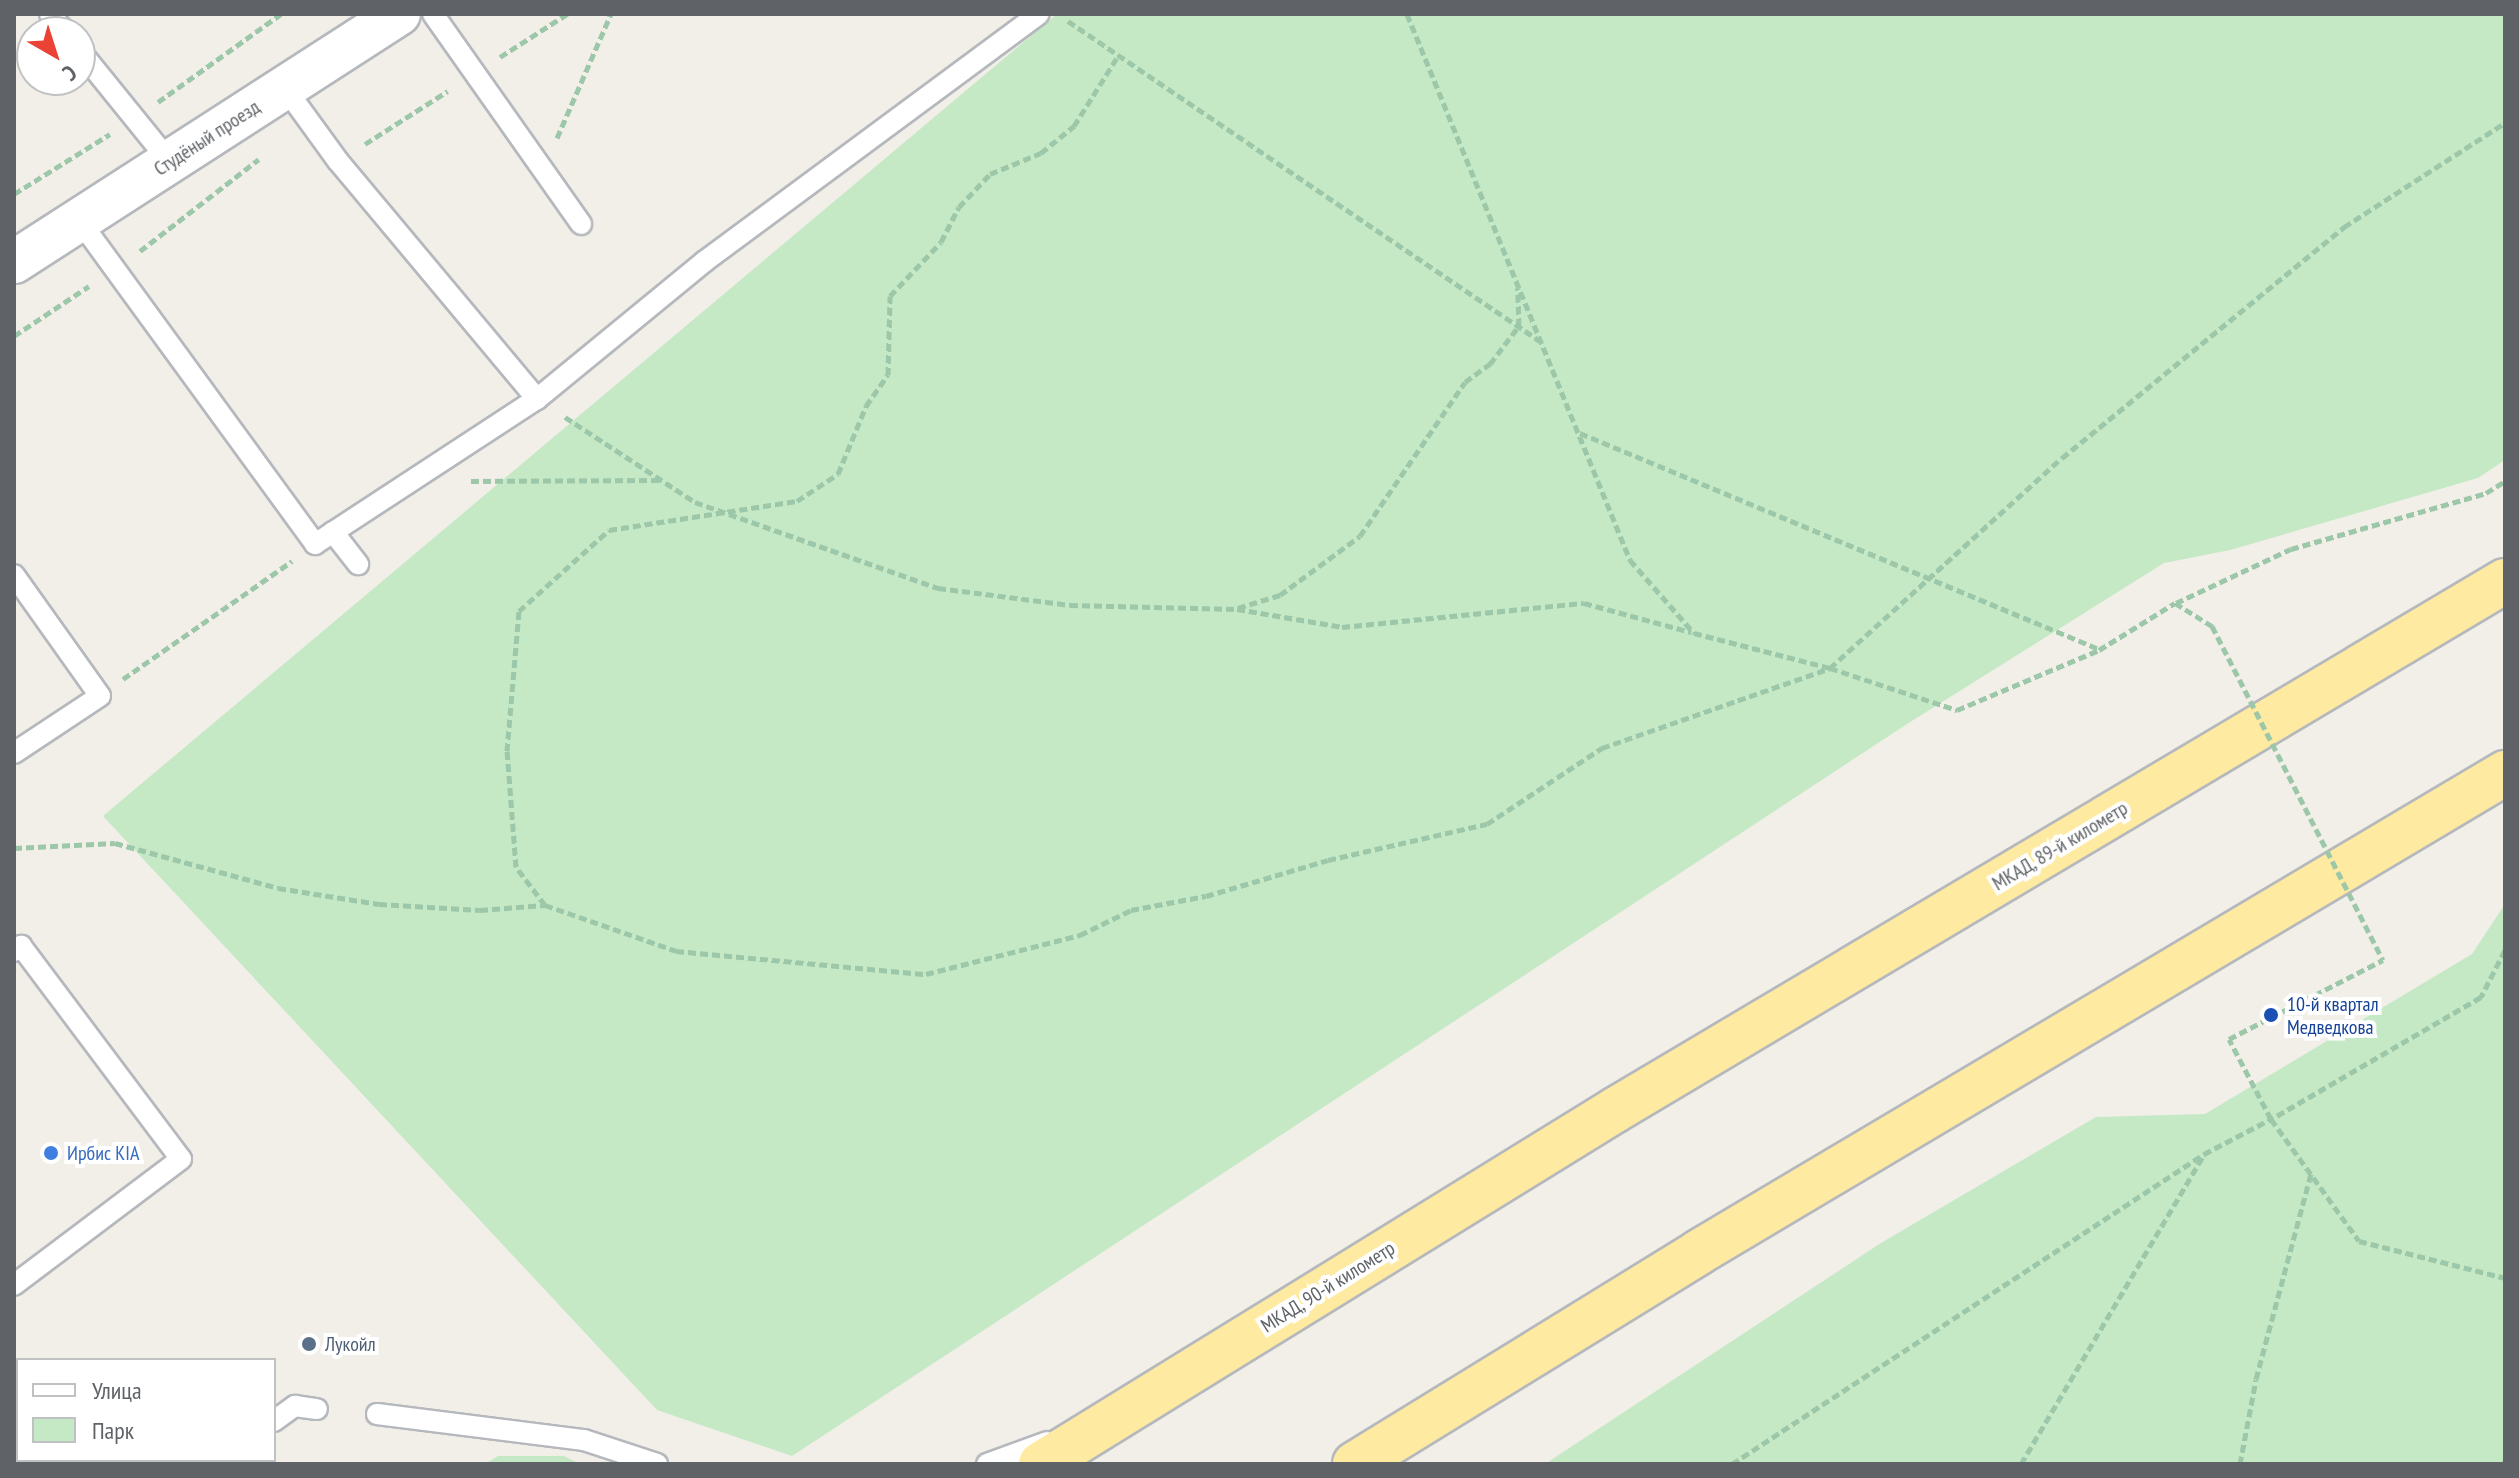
<!DOCTYPE html>
<meta charset="utf-8">
<style>
body{margin:0}
#map{position:relative;width:2519px;height:1478px;overflow:hidden;background:#f1efe8;font-family:"PT Sans Narrow",sans-serif}
div>[style]{position:absolute}
[style*='--x']{left:calc(var(--x)*1px);top:calc(var(--y)*1px);width:calc(var(--w)*1px);rotate:calc(var(--a)*1deg)}
.green>*{inset:0;background:#c5e8c5}
.path>*{height:5px;margin-top:-2.5px;transform-origin:0;background:repeating-linear-gradient(90deg,#9cc7a9 0 8px,transparent 0 12px)}
.roads{filter:drop-shadow(2px 0 #b5b8bc) drop-shadow(-2px 0 #b5b8bc) drop-shadow(0 2px #b5b8bc) drop-shadow(0 -2px #b5b8bc)}
.service>*{height:20px;margin:-10px;padding:0 10px;transform-origin:10px;border-radius:10px;background:#fff}
.minor>*{height:42px;margin:-21px;padding:0 21px;transform-origin:21px;border-radius:21px;background:#fff}
.trunk>*{height:44px;margin:-22px;padding:0 22px;transform-origin:22px;border-radius:22px;background:#feeaa1}
.path-bridge>*{height:5px;margin-top:-2.5px;transform-origin:0;background:repeating-linear-gradient(90deg,#9cc7a9 0 8px,transparent 0 12px)}
.dots>*{width:22px;height:22px;translate:-50% -50%;box-sizing:border-box;border:4px solid #fff;border-radius:50%}
span{translate:-50% -50%;white-space:nowrap;text-align:center;line-height:1.15;-webkit-text-stroke:8px #fff;paint-order:stroke}
.street-label{font-size:20px;color:#5f6368}
.transit-label{font-size:20px;color:#164399}
.left{translate:0 -50%;text-align:left}
.shop-label{font-size:20px;color:#366cbe}
.service-label{font-size:20px;color:#4e5e75}
.frame{position:absolute;inset:0;border:16px solid #5f6368;pointer-events:none}
.legend{position:absolute;left:16px;top:1358px;width:260px;height:104px;box-sizing:border-box;background:#fff;border:2px solid #bfc1c3;margin:0;padding:10px 14px;list-style:none;font-size:24px;color:#5f6368}
.legend li{display:flex;align-items:center;gap:16px;height:40px}
.legend b{width:40px;border:2px solid #bfc1c3}
.north{position:absolute;left:16px;top:16px;width:80px;height:80px;box-sizing:border-box;background:#fff;border:2px solid #bfc1c3;border-radius:50%;rotate:141deg;font-size:22px;font-weight:700;line-height:32px;text-align:center;color:#5f6368}
.north::after{content:'';display:block;margin:auto;width:28px;height:36px;background:#ea4335;clip-path:polygon(50% 0,100% 100%,50% 72%,0 100%)}
</style>
<div id="map">
<div class="green">
<i style="clip-path:polygon(1057px 14px,2505px 14px,2505px 460px,2478px 478px,2230px 550px,2164px 563px,1907px 724px,792px 1456px,657px 1410px,103px 816px)"></i>
<i style="clip-path:polygon(2505px 904px,2505px 1464px,1545px 1464px,1881px 1243px,2096px 1117px,2205px 1114px,2472px 954px)"></i>
<i style="clip-path:polygon(498px 1456px,564px 1456px,580px 1464px,485px 1464px)"></i>
</div>
<div class="path">
<i style="--x:1407;--y:14;--w:590;--a:67.78"></i>
<i style="--x:1630;--y:560;--w:97;--a:48.8"></i>
<i style="--x:1694;--y:633;--w:140;--a:14.4"></i>
<i style="--x:1830;--y:668;--w:134;--a:18.3"></i>
<i style="--x:1957;--y:710;--w:154;--a:-22.9"></i>
<i style="--x:2099;--y:650;--w:89;--a:-31.7"></i>
<i style="--x:2175;--y:603;--w:44;--a:31.9"></i>
<i style="--x:1068;--y:21;--w:570;--a:34.14"></i>
<i style="--x:500;--y:57;--w:80;--a:-32.7"></i>
<i style="--x:158;--y:102;--w:151;--a:-35.6"></i>
<i style="--x:557;--y:138;--w:135;--a:-66.5"></i>
<i style="--x:365;--y:144;--w:98;--a:-32.6"></i>
<i style="--x:14;--y:194;--w:113;--a:-32"></i>
<i style="--x:140;--y:251;--w:150;--a:-37.7"></i>
<i style="--x:14;--y:336;--w:90;--a:-33.7"></i>
<i style="--x:565;--y:417;--w:155;--a:33.2"></i>
<i style="--x:695;--y:502;--w:258;--a:19.5"></i>
<i style="--x:938;--y:588;--w:133;--a:7.3"></i>
<i style="--x:1070;--y:605;--w:167;--a:1.4"></i>
<i style="--x:1237;--y:609;--w:107;--a:9.7"></i>
<i style="--x:1342;--y:627;--w:243;--a:-5.7"></i>
<i style="--x:1584;--y:603;--w:111;--a:15.2"></i>
<i style="--x:1580;--y:433;--w:562;--a:22.6"></i>
<i style="--x:471;--y:481;--w:189;--a:-0.3"></i>
<i style="--x:2176;--y:603;--w:127;--a:-25.2"></i>
<i style="--x:2291;--y:549;--w:203;--a:-16"></i>
<i style="--x:2486;--y:493;--w:22;--a:-32"></i>
<i style="--x:1238;--y:608;--w:44;--a:-17.2"></i>
<i style="--x:1280;--y:595;--w:99;--a:-36.4"></i>
<i style="--x:1360;--y:536;--w:186;--a:-55.7"></i>
<i style="--x:1465;--y:382;--w:31;--a:-36"></i>
<i style="--x:1490;--y:364;--w:48;--a:-52.7"></i>
<i style="--x:1519;--y:326;--w:38;--a:-92"></i>
<i style="--x:123;--y:679;--w:206;--a:-34.9"></i>
<i style="--x:14;--y:848;--w:101;--a:-2.8"></i>
<i style="--x:115;--y:843;--w:169;--a:15.4"></i>
<i style="--x:278;--y:888;--w:102;--a:9"></i>
<i style="--x:379;--y:904;--w:101;--a:3.4"></i>
<i style="--x:480;--y:910;--w:65;--a:-4.4"></i>
<i style="--x:545;--y:905;--w:139;--a:19.3"></i>
<i style="--x:676;--y:951;--w:251;--a:5.3"></i>
<i style="--x:926;--y:974;--w:159;--a:-14.2"></i>
<i style="--x:1080;--y:935;--w:57;--a:-26.1"></i>
<i style="--x:1131;--y:910;--w:76;--a:-10.6"></i>
<i style="--x:1206;--y:896;--w:127;--a:-16.4"></i>
<i style="--x:1328;--y:860;--w:163;--a:-12.8"></i>
<i style="--x:1487;--y:824;--w:138;--a:-33.5"></i>
<i style="--x:1602;--y:748;--w:242;--a:-19.3"></i>
<i style="--x:1830;--y:668;--w:313;--a:-42.2"></i>
<i style="--x:2062;--y:458;--w:365;--a:-39.3"></i>
<i style="--x:2344;--y:227;--w:192;--a:-32.9"></i>
<i style="--x:545;--y:905;--w:48;--a:-127.3"></i>
<i style="--x:516;--y:867;--w:116;--a:-94.4"></i>
<i style="--x:507;--y:751;--w:141;--a:-85.1"></i>
<i style="--x:519;--y:611;--w:121;--a:-42"></i>
<i style="--x:609;--y:530;--w:190;--a:-8.8"></i>
<i style="--x:797;--y:501;--w:49;--a:-33.4"></i>
<i style="--x:838;--y:474;--w:74;--a:-67.6"></i>
<i style="--x:866;--y:406;--w:38;--a:-55"></i>
<i style="--x:888;--y:375;--w:79;--a:-88.5"></i>
<i style="--x:890;--y:296;--w:74;--a:-46.6"></i>
<i style="--x:941;--y:242;--w:39;--a:-63"></i>
<i style="--x:959;--y:207;--w:45;--a:-46.8"></i>
<i style="--x:990;--y:174;--w:55;--a:-22.4"></i>
<i style="--x:1041;--y:153;--w:43;--a:-39.3"></i>
<i style="--x:1074;--y:126;--w:83;--a:-57.8"></i>
<i style="--x:2505;--y:950;--w:53;--a:117.1"></i>
<i style="--x:2481;--y:997;--w:243;--a:149.8"></i>
<i style="--x:2271;--y:1119;--w:150;--a:54.2"></i>
<i style="--x:2359;--y:1241;--w:151;--a:14.2"></i>
<i style="--x:1732;--y:1464;--w:565;--a:-33.3"></i>
<i style="--x:2204;--y:1154;--w:76;--a:-27.6"></i>
<i style="--x:2271;--y:1119;--w:90;--a:-117.7"></i>
<i style="--x:2229;--y:1039;--w:173;--a:-27.2"></i>
<i style="--x:2021;--y:1464;--w:359;--a:-59.4"></i>
<i style="--x:2240;--y:1464;--w:86;--a:-79.3"></i>
<i style="--x:2256;--y:1379;--w:212;--a:-75"></i>
<i style="--x:2502;--y:1464;--w:4;--a:-34"></i>
</div>
<div class="roads">
<div class="service">
<i style="--x:50;--y:14;--w:23;--a:50"></i>
<i style="--x:433;--y:14;--w:257;--a:54.8"></i>
<i style="--x:80;--y:51;--w:143;--a:51"></i>
<i style="--x:79;--y:220;--w:401;--a:53.9"></i>
<i style="--x:315;--y:544;--w:265;--a:-33.2"></i>
<i style="--x:537;--y:399;--w:310;--a:-129.9"></i>
<i style="--x:338;--y:161;--w:90;--a:-126"></i>
<i style="--x:537;--y:399;--w:217;--a:-39.4"></i>
<i style="--x:705;--y:261;--w:415;--a:-36.5"></i>
<i style="--x:333;--y:532;--w:41;--a:52"></i>
<i style="--x:14;--y:575;--w:148;--a:54.6"></i>
<i style="--x:100;--y:696;--w:103;--a:146.5"></i>
<i style="--x:14;--y:951;--w:9;--a:-36"></i>
<i style="--x:21;--y:946;--w:266;--a:53.1"></i>
<i style="--x:181;--y:1159;--w:209;--a:143"></i>
<i style="--x:377;--y:1414;--w:209;--a:7.2"></i>
<i style="--x:584;--y:1440;--w:77;--a:18.2"></i>
<i style="--x:274;--y:1421;--w:26;--a:-36"></i>
<i style="--x:295;--y:1406;--w:22;--a:8"></i>
<i style="--x:215;--y:1464;--w:7;--a:-34"></i>
<i style="--x:987;--y:1464;--w:64;--a:-20.1"></i>
</div>
<div class="minor">
<i style="--x:14;--y:262;--w:458;--a:-32.8"></i>
</div>
<div class="trunk">
<i style="--x:1041;--y:1464;--w:674;--a:-31.66"></i>
<i style="--x:1615;--y:1110;--w:1035;--a:-30.73"></i>
<i style="--x:1355;--y:1464;--w:404;--a:-31.6"></i>
<i style="--x:1699;--y:1252;--w:938;--a:-30.72"></i>
</div>
</div>
<div class="path-bridge">
<i style="--x:2212;--y:626;--w:375;--a:62.9"></i>
</div>
<div class="dots">
<i style="left:2271px;top:1015px;background:#1a4fb4"></i>
<i style="left:51px;top:1153px;background:#3f7fe0"></i>
<i style="left:309px;top:1344px;background:#5c6f8a"></i>
</div>
<div class="street-label">
<span style="left:207px;top:138px;rotate:-33deg">Студёный проезд</span>
<span style="left:2060px;top:846px;rotate:-31deg">МКАД, 89-й километр</span>
<span style="left:1328px;top:1287px;rotate:-32deg">МКАД, 90-й километр</span>
</div>
<div class="transit-label">
<span class="left" style="left:2287px;top:1016px">10-й квартал<br>Медведкова</span>
</div>
<div class="shop-label">
<span class="left" style="left:67px;top:1153px">Ирбис KIA</span>
</div>
<div class="service-label">
<span class="left" style="left:325px;top:1344px">Лукойл</span>
</div>
<div class="frame"></div>
<ul class="legend">
<li><b style="height:10px;background:#fff"></b>Улица</li>
<li><b style="height:22px;background:#c5e8c5"></b>Парк</li>
</ul>
<div class="north">С</div>
</div>
